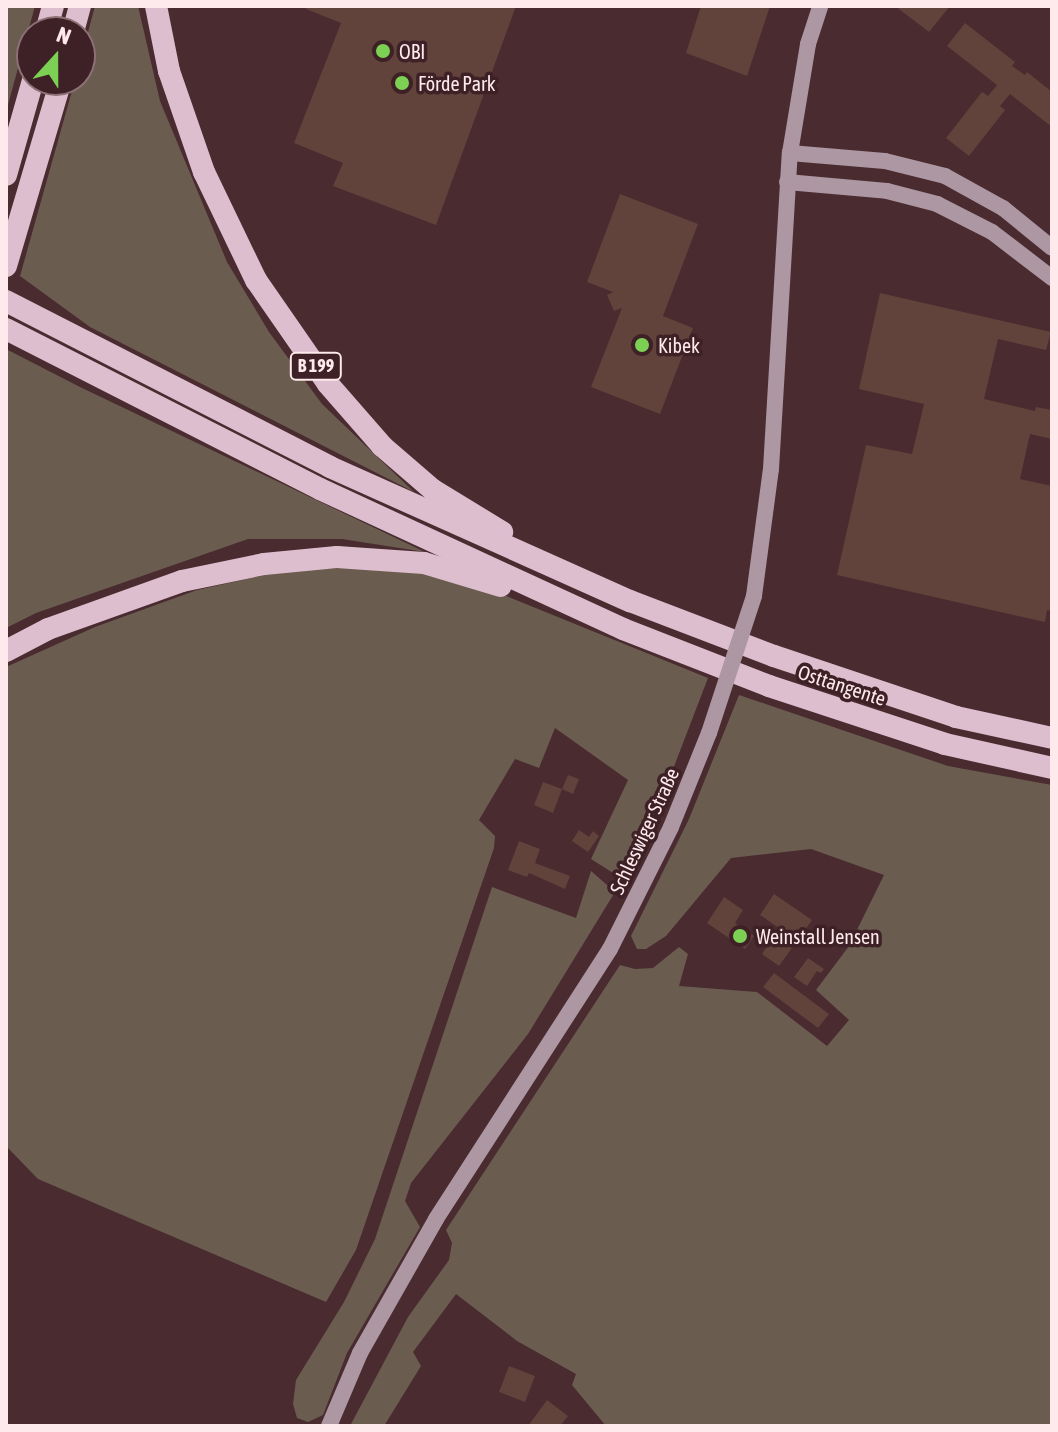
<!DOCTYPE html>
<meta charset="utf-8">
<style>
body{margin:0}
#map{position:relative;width:1058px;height:1432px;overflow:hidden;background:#492b30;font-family:"Asap Condensed",sans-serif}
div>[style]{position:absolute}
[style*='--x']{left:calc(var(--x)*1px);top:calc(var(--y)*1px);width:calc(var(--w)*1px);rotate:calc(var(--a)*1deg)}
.green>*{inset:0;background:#6b5c50}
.building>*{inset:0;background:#61433b}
.secondary>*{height:16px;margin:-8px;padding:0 8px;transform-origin:8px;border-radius:8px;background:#ad97a3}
.trunk>*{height:22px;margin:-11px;padding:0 11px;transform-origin:11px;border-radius:11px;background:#ddbecf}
.secondary-bridge>*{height:16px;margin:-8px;padding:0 8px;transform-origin:8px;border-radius:8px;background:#ad97a3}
.dots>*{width:22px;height:22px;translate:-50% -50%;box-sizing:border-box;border:4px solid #3e2126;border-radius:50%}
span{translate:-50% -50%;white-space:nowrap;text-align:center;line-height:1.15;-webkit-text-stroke:7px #3e2126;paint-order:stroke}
.shield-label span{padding:2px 6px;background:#3e2126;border:2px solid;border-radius:6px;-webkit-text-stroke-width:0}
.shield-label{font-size:18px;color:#fee9ec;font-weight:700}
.poi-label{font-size:20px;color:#fee9ec}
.left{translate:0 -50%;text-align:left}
.street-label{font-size:20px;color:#fee9ec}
.frame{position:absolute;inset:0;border:8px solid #fee9ec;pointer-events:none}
.north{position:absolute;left:16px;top:16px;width:80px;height:80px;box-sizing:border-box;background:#3e2126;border:2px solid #8b7175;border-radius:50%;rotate:21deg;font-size:22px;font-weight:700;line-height:32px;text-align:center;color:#fee9ec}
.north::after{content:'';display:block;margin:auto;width:28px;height:36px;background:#7cd154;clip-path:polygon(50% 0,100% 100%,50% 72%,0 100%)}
</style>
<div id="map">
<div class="green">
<i style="clip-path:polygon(6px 6px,35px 6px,6px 112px)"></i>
<i style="clip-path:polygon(95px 6px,138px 6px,160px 101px,227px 262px,269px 332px,322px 404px,414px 492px,90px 327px,20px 276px,75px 80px,80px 80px,80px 62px)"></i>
<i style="clip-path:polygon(6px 349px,80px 387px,425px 552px,342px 539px,248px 539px,36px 613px,6px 628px)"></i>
<i style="clip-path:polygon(369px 567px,423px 573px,504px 595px,708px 678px,660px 803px,621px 878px,591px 859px,628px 780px,555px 728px,539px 768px,515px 759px,479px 820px,495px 836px,494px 848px,356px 1250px,326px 1302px,38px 1179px,6px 1146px,6px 667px,95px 627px,197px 590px,288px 570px)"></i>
<i style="clip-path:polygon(739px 695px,948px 766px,1052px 785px,1052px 1426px,606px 1426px,572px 1385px,576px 1374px,517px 1341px,456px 1294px,413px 1352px,421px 1366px,384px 1426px,350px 1426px,408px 1317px,449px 1260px,452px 1243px,446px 1230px,620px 965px,635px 969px,653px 968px,679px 947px,688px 954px,679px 986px,757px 992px,827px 1046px,849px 1020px,816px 990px,849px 946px,884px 875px,811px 849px,731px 858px,666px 936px,646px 949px,637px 949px,631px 936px,689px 819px)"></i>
<i style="clip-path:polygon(591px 871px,615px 892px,528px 1034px,411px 1183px,405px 1201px,420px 1227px,347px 1353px,323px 1415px,308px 1422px,297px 1418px,293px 1404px,296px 1380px,344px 1302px,375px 1239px,492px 887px,576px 918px)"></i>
</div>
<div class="building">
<i style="clip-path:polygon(307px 6px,516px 6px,436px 225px,333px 186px,343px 163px,294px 143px,341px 23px,306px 9px)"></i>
<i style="clip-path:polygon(701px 6px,770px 6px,747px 76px,686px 53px)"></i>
<i style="clip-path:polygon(895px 6px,950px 6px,929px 32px)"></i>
<i style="clip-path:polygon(965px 23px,1015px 62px,1012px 66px,1025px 75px,1027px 72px,1052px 92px,1052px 127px,1010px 94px,1000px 106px,1005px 110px,969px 156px,946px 138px,982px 92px,988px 96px,997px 85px,947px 46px)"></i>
<i style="clip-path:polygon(620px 194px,698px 224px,663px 316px,693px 328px,660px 414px,591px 387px,622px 308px,614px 311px,607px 295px,613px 292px,587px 282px)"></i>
<i style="clip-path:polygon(880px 293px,1051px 332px,1046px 350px,998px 339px,984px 399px,1035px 411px,1036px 407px,1052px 410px,1052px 439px,1030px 434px,1020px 479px,1052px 486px,1052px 611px,1047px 610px,1045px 622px,837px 575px,866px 445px,912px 454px,924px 404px,859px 389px)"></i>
<i style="clip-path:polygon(568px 775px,579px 779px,573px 794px,562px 789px)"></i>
<i style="clip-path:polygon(543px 782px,562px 789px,553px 813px,534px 805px)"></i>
<i style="clip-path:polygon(579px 830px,589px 837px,593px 831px,599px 836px,588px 852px,572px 841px)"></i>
<i style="clip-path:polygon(519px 841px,540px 849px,535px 863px,570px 876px,565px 889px,529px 873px,527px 877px,508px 870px)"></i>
<i style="clip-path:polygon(774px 894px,812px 920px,779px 966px,762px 954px,779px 928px,760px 915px)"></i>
<i style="clip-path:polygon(724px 897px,743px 910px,735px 923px,754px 936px,745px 949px,707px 923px)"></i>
<i style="clip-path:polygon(808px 958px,824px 969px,821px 973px,817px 971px,807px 986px,794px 977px)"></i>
<i style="clip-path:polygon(774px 973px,829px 1014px,818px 1028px,763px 987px)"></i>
<i style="clip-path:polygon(509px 1366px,535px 1376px,525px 1402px,499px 1392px)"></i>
<i style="clip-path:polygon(547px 1400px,568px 1416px,560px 1426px,528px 1426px)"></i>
</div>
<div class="secondary">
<i style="--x:790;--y:153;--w:95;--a:4.8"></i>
<i style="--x:885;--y:161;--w:62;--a:14"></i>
<i style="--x:945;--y:176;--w:66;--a:28.9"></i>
<i style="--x:1003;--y:208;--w:63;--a:39.2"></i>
<i style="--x:787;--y:182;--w:100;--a:5.1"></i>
<i style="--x:887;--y:191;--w:52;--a:14.6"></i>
<i style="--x:937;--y:204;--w:62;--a:27"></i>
<i style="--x:992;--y:232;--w:76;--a:37.5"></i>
<i style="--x:754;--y:596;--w:128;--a:-82.4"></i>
<i style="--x:771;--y:469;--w:317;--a:-86.6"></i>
<i style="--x:790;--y:153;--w:110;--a:-80.6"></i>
<i style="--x:808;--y:44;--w:40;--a:-72"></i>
<i style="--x:329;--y:1426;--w:79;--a:-67"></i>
<i style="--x:360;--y:1353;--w:154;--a:-60.4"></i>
<i style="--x:436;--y:1219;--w:321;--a:-57.2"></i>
<i style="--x:610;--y:949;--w:136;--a:-63.4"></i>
<i style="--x:671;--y:827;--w:101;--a:-68"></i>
</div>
<div class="trunk">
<i style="--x:156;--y:6;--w:66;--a:78.7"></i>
<i style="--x:169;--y:71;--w:107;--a:70.9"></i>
<i style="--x:204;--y:172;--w:120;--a:64.3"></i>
<i style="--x:256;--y:280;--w:126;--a:55.3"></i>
<i style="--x:328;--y:384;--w:82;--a:48.9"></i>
<i style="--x:382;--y:446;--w:67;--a:40.8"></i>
<i style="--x:433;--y:490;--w:81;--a:31.3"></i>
<i style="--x:46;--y:32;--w:27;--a:-75"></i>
<i style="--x:73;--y:32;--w:27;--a:-75"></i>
<i style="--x:6;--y:175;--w:99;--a:-74.1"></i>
<i style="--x:6;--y:266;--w:194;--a:-73.5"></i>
<i style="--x:6;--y:301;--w:364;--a:27.1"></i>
<i style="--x:330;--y:467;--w:329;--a:24.1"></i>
<i style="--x:630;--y:601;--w:154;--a:20.9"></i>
<i style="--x:774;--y:656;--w:192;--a:18.5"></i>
<i style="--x:956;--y:717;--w:98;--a:12.3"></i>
<i style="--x:6;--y:329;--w:352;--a:27"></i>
<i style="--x:320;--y:489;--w:334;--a:24.8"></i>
<i style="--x:623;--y:629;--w:157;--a:21.3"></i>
<i style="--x:769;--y:686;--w:185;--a:18.2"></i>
<i style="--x:945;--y:744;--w:110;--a:12.6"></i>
<i style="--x:6;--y:651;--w:47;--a:-27.6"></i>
<i style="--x:48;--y:629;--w:142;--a:-19.7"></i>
<i style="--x:182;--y:581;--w:84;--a:-11.7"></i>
<i style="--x:264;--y:564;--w:73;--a:-5.5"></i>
<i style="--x:337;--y:557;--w:87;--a:3.9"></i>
<i style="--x:424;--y:563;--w:80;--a:16.6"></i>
</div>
<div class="secondary-bridge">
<i style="--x:709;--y:733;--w:144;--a:-71.8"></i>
</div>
<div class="dots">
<i style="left:383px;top:51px;background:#7cd154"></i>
<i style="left:402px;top:83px;background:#7cd154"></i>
<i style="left:642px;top:345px;background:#7cd154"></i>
<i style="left:740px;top:936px;background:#7cd154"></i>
</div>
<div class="shield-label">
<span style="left:316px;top:366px">B 199</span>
</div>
<div class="poi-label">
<span class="left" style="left:399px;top:51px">OBI</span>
<span class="left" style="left:418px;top:83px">Förde Park</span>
<span class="left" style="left:658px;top:345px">Kibek</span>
<span class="left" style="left:756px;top:936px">Weinstall Jensen</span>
</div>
<div class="street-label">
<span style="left:842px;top:685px;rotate:18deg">Osttangente</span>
<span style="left:644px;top:831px;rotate:-65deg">Schleswiger Straße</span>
</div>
<div class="frame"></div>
<div class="north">N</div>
</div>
